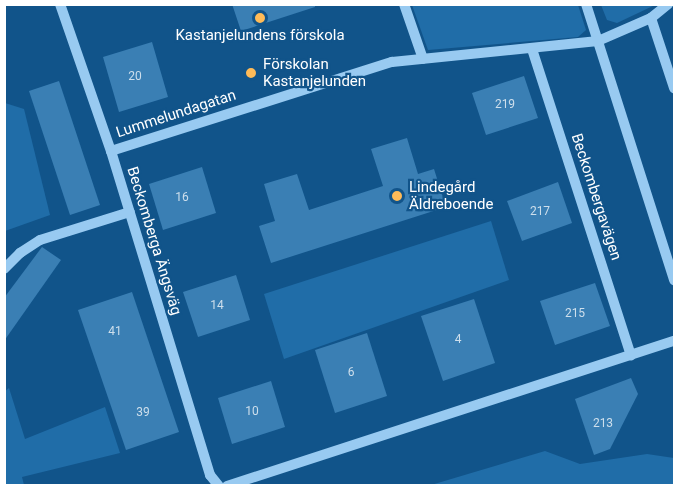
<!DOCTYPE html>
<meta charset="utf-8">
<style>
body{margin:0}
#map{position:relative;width:679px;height:490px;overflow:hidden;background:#11548a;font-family:Roboto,sans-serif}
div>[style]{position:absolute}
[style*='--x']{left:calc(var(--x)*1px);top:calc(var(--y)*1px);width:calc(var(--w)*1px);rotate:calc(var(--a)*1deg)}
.green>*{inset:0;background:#206da8}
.building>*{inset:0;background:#3a7fb4}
.minor>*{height:10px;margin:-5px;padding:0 5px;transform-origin:5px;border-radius:5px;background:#98caf1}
.dots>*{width:16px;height:16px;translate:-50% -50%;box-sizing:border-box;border:3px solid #11548a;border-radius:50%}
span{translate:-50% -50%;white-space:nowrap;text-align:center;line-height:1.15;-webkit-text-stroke:4.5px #11548a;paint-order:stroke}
.number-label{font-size:12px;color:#cedfec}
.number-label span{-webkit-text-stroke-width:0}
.poi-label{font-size:15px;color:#fff}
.left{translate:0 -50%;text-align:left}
.street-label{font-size:15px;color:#fff}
.frame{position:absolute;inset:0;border:6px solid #fff;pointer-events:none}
</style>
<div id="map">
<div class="green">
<i style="clip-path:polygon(412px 5px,578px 5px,586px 30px,578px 37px,428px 50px)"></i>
<i style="clip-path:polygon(601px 5px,601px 4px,655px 5px,617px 23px,607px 20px)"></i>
<i style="clip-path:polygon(5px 103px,24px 109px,50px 215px,5px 231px)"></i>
<i style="clip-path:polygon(491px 221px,509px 280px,284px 359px,264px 294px)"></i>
<i style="clip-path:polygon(9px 388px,25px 439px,105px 407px,120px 453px,22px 477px,24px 485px,5px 485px,4px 392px)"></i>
<i style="clip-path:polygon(545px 451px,580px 464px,647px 454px,674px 458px,674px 485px,431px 485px)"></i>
</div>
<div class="building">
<i style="clip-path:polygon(232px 4px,315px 4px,315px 7px,241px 31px)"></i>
<i style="clip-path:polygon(152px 42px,168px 97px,119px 112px,103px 57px)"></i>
<i style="clip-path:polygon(524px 76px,538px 118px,486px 135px,472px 93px)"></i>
<i style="clip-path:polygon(59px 81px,100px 205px,70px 215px,29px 91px)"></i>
<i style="clip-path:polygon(407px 138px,418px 174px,434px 169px,446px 207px,271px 263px,259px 226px,275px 221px,264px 184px,297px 174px,309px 210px,383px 186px,371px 149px)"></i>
<i style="clip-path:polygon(202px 167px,216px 213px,163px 230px,149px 184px)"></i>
<i style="clip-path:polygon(558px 182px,572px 223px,522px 241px,507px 201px)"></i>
<i style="clip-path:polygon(42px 247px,61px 260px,4px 341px,4px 298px)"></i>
<i style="clip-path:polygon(236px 275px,250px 320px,198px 337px,183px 292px)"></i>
<i style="clip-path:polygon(595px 283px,610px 326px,555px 345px,540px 301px)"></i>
<i style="clip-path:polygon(132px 292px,179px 432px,126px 450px,78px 310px)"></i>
<i style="clip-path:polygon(474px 299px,495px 363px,443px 381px,421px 316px)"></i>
<i style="clip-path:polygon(367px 333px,387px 396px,335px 413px,315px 350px)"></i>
<i style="clip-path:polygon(631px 378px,638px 394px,610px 449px,594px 455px,575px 399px)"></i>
<i style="clip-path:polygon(271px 381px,285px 427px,232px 444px,218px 398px)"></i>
</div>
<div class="minor">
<i style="--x:60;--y:4;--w:156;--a:70.9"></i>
<i style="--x:111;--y:151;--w:339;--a:73"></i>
<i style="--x:210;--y:475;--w:14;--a:51"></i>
<i style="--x:404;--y:4;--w:58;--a:70.9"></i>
<i style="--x:586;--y:4;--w:290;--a:72.3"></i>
<i style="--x:651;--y:18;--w:74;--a:71.8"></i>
<i style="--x:532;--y:49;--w:322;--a:72.1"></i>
<i style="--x:111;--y:151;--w:295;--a:-17.6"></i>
<i style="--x:392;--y:62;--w:207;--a:-5.8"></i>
<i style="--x:598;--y:41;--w:58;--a:-23.5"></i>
<i style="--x:651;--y:18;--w:22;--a:-39"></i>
<i style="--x:4;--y:269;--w:23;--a:-45"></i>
<i style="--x:20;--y:253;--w:24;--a:-33"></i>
<i style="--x:40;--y:240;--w:94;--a:-17.3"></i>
<i style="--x:227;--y:486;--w:470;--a:-18"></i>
</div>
<div class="dots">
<i style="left:260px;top:18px;background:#ffbb58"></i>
<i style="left:251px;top:73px;background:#ffbb58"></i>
<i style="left:397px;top:196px;background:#ffbb58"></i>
</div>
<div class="number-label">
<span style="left:135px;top:77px">20</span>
<span style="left:505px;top:105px">219</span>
<span style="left:182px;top:198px">16</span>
<span style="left:540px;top:212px">217</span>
<span style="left:217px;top:306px">14</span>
<span style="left:575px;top:314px">215</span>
<span style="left:115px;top:332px">41</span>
<span style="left:458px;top:340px">4</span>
<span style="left:351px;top:373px">6</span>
<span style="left:252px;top:412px">10</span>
<span style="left:143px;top:413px">39</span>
<span style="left:603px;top:424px">213</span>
</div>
<div class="poi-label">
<span style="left:260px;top:36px">Kastanjelundens förskola</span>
<span class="left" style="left:263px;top:73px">Förskolan<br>Kastanjelunden</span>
<span class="left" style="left:409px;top:196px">Lindegård<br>Äldreboende</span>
</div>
<div class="street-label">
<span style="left:176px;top:114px;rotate:-18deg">Lummelundagatan</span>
<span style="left:596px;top:197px;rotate:72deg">Beckombergavägen</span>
<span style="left:154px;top:241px;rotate:73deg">Beckomberga Ängsväg</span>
</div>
<div class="frame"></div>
</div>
